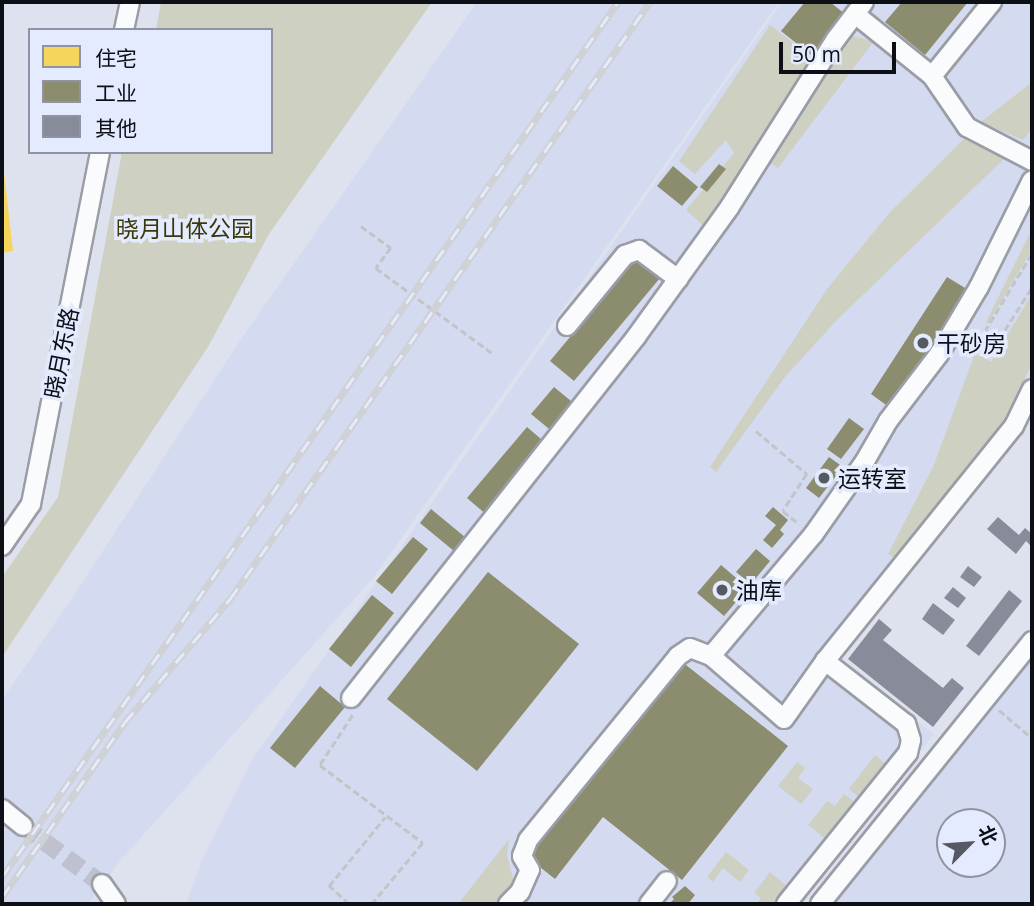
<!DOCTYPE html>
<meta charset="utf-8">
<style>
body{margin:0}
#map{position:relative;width:1034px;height:906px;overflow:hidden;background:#dee2ee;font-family:"Open Sans","Noto Sans SC",sans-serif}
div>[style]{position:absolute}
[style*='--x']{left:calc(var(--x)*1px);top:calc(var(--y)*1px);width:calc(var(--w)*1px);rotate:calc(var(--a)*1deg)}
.built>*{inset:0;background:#d4dbf0}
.green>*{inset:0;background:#ced0c1}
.homes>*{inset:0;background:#f6d55c}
.industry>*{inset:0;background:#8c8c6e}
.building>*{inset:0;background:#888c9a}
.minor-tunnel>*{height:18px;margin-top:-9px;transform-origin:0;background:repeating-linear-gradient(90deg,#bfc2ce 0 18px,transparent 0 27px)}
.path>*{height:2.5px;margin-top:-1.25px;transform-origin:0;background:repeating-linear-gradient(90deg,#c2c4c8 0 7px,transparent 0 10.5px)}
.roads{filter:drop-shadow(2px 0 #9a9da6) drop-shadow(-2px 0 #9a9da6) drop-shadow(0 2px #9a9da6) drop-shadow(0 -2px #9a9da6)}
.minor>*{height:18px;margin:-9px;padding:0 9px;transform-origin:9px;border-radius:9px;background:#fafbfc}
.rail>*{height:7px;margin-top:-3.5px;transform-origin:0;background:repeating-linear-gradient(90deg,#e5ebfe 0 13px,#d0d1d4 0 26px);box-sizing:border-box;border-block:2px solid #d0d1d4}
.dots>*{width:19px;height:19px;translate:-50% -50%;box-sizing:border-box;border:4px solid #e5ebfe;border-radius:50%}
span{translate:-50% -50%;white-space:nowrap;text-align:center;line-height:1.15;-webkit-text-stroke:7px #e5ebfe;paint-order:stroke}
.park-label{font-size:23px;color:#393808}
.poi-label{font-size:23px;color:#0d0f17}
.left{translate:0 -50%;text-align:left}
.street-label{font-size:23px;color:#0d0f17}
.frame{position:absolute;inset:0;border:4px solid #0d0f17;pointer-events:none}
.legend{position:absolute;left:28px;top:28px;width:245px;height:126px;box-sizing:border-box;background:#e5ebfe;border:2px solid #8f93a2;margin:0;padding:9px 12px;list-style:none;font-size:21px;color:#0d0f17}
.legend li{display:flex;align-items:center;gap:14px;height:35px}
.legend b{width:35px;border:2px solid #8f93a2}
.north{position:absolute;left:936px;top:808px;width:70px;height:70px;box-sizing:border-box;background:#e5ebfe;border:2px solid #8f93a2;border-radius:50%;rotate:65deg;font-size:19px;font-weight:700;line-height:28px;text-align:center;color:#0d0f17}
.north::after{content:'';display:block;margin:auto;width:24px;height:32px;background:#565962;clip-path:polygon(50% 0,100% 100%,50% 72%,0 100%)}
.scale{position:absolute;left:779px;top:42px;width:117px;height:32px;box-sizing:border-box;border:4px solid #0d0f17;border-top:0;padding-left:9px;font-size:21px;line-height:24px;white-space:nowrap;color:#0d0f17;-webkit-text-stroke:5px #e5ebfe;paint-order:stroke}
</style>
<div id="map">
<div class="built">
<i style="clip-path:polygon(477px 2px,779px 2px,374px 577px,120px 861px,88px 904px,2px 904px,2px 700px,72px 598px,239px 342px)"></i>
<i style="clip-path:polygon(782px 2px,1032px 2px,1032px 409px,837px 659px,934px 734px,800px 904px,186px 904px,201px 862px,252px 760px)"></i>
<i style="clip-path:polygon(evenodd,1032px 658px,1032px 904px,823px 904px,998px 696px,1032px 658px,950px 822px,992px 822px,992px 864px,950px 864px,950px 822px)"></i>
</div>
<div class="green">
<i style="clip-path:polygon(161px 2px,432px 2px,269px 234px,208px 347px,2px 657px,2px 577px,58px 497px,122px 152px,271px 152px,271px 30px,156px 30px)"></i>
<i style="clip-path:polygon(770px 25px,817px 61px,707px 229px,686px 210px,734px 153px,726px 140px,695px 174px,679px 161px)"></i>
<i style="clip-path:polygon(851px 36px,874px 41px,778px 168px,768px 162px)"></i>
<i style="clip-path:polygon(1032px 82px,1032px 128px,1023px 140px,981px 122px)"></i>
<i style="clip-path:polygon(966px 137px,1008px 155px,836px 321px,785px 377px,716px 472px,710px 467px,827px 289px,890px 212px)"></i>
<i style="clip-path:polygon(1032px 229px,1032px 249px,988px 324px,986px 322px)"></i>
<i style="clip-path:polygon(1032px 294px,1032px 364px,1006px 417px,897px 560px,888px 554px,933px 467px,976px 351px,991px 362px)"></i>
<i style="clip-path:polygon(875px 755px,887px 765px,860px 798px,849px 789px)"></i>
<i style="clip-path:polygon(797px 762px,805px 768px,798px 778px,813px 789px,801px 804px,778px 786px)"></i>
<i style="clip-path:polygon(844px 794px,856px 803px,827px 840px,808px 825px,827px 801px,835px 806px)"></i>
<i style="clip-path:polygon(509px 839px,507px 855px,514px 882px,509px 893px,499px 904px,458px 904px)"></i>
<i style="clip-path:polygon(726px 852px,749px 870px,740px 882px,723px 868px,713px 882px,707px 877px)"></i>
<i style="clip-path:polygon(770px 872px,789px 888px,776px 904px,756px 904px,761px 898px,754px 893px)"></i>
</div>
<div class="homes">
<i style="clip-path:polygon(2px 155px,13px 251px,2px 253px)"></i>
</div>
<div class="industry">
<i style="clip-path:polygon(805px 2px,830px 2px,845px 14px,811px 55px,781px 31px)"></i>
<i style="clip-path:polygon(902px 2px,968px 2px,925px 55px,885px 22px)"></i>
<i style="clip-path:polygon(719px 164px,726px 169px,707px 192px,700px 187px)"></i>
<i style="clip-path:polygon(673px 166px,698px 187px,682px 206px,657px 186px)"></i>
<i style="clip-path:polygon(636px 258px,660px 278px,574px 381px,550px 361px)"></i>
<i style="clip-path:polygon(947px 277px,970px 291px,893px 410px,871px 394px)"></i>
<i style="clip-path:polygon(554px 387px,577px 406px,554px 433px,531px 414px)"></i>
<i style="clip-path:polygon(849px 418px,864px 429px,841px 459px,827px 449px)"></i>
<i style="clip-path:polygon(527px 427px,548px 445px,488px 516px,467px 498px)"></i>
<i style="clip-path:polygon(829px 457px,843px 467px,819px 498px,806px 488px)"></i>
<i style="clip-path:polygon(773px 507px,788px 520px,780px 530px,784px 534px,772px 548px,763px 540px,776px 525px,765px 516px)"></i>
<i style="clip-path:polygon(431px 509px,471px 542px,460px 556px,420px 523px)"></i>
<i style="clip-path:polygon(413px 537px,428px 549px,392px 594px,376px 581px)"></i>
<i style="clip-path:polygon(756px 549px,770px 561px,751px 584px,736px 572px)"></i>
<i style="clip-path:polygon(721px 565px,748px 588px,724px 616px,697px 593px)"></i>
<i style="clip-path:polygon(488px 572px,579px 644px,477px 771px,387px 699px)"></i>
<i style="clip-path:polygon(372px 595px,394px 613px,351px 667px,329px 649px)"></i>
<i style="clip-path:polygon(681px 661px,788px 746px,682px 880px,603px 817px,555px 879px,526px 856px)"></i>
<i style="clip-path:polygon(320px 686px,345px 707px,295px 768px,270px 748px)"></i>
<i style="clip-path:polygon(685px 886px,695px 895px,688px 904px,669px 904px,674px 899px,672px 897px)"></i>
</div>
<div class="building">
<i style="clip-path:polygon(998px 517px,1019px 535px,1025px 528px,1032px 534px,1032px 547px,1026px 541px,1016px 554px,987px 529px)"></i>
<i style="clip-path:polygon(968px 566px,982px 577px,974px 587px,960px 577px)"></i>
<i style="clip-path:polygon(953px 587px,966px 598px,958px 608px,944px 598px)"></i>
<i style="clip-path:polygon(1009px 590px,1022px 601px,979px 656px,966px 646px)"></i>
<i style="clip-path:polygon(933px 603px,955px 620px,943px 635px,922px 619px)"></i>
<i style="clip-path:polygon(879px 619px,892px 630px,883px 640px,943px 688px,952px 678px,964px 688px,933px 727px,848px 659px)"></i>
</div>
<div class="minor-tunnel">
<i style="--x:23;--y:826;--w:98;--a:36.3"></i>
</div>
<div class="path">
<i style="--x:361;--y:226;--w:37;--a:36"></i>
<i style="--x:391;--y:248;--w:25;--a:127"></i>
<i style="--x:376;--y:268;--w:147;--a:36.2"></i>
<i style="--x:1032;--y:254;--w:89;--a:121.2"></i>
<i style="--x:986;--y:330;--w:16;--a:35"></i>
<i style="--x:999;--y:339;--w:62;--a:-57.6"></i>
<i style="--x:756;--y:431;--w:67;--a:40.1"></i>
<i style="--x:807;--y:474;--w:44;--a:123"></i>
<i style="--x:783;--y:511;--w:21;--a:39"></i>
<i style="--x:999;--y:710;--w:43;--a:40.3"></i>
<i style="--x:353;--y:715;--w:60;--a:123.4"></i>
<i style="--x:320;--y:765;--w:129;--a:37.1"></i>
<i style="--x:423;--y:843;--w:80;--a:129.9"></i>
<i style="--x:349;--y:904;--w:27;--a:-138"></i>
<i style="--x:329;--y:886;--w:89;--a:-50.9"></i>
</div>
<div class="roads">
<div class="minor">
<i style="--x:992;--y:2;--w:95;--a:129"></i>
<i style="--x:932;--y:76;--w:62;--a:55.5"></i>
<i style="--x:967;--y:127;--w:73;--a:27.6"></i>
<i style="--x:855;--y:14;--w:99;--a:38.8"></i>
<i style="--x:124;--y:30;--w:29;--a:-78"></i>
<i style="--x:567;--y:326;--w:92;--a:-50.8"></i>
<i style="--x:625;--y:255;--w:15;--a:-20"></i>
<i style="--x:639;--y:250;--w:49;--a:36.6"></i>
<i style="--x:2;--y:546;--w:51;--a:-55.4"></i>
<i style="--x:31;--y:504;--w:359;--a:-78.9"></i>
<i style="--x:711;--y:656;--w:158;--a:-49.9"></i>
<i style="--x:813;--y:535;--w:90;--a:-54.9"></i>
<i style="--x:865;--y:461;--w:46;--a:-60.1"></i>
<i style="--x:888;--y:421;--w:84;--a:-52.7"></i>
<i style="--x:939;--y:354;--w:78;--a:-59.2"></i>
<i style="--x:979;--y:287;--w:119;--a:-63.6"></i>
<i style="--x:351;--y:698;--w:460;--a:-51.7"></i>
<i style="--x:636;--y:337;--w:159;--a:-54.2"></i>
<i style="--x:729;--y:208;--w:200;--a:-57.7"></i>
<i style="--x:836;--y:39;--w:46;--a:-52.9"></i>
<i style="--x:2;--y:809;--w:27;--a:39"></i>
<i style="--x:102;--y:884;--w:24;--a:55"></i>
<i style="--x:508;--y:904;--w:17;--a:-45"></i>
<i style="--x:520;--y:892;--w:24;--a:-66"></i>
<i style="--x:530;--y:870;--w:16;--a:-120"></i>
<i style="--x:522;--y:856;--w:17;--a:-69"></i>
<i style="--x:528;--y:840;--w:237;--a:-50.8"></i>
<i style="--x:678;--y:656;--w:14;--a:-34"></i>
<i style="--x:690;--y:648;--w:22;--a:21"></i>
<i style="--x:711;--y:656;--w:96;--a:40.8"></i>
<i style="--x:784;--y:719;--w:71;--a:-54.7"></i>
<i style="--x:649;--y:904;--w:29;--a:-52"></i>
<i style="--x:786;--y:904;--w:194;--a:-51.1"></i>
<i style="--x:908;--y:753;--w:13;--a:-77"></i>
<i style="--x:911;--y:740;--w:17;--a:-107"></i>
<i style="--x:906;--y:724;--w:103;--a:-142.1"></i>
<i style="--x:825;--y:661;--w:302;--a:-51.2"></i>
<i style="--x:1014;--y:426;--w:41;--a:-64.1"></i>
<i style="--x:820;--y:904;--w:338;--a:-51.1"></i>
</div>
</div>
<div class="rail">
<i style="--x:2;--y:877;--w:1070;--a:-54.85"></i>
<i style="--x:2;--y:897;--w:214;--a:-54.9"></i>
<i style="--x:125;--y:722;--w:162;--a:-49.5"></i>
<i style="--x:230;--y:599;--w:730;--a:-54.87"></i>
</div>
<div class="dots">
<i style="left:923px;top:343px;background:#565962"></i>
<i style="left:824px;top:478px;background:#565962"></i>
<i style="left:722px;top:590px;background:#565962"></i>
</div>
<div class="park-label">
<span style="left:185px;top:228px">晓月山体公园</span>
</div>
<div class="poi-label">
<span class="left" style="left:937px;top:343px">干砂房</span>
<span class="left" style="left:838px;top:478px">运转室</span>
<span class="left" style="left:736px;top:590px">油库</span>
</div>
<div class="street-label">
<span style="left:61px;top:353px;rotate:-79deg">晓月东路</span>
</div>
<div class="frame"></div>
<ul class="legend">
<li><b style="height:19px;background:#f6d55c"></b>住宅</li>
<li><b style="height:19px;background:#8c8c6e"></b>工业</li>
<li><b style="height:19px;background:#888c9a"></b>其他</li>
</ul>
<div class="north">北</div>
<div class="scale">50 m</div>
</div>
